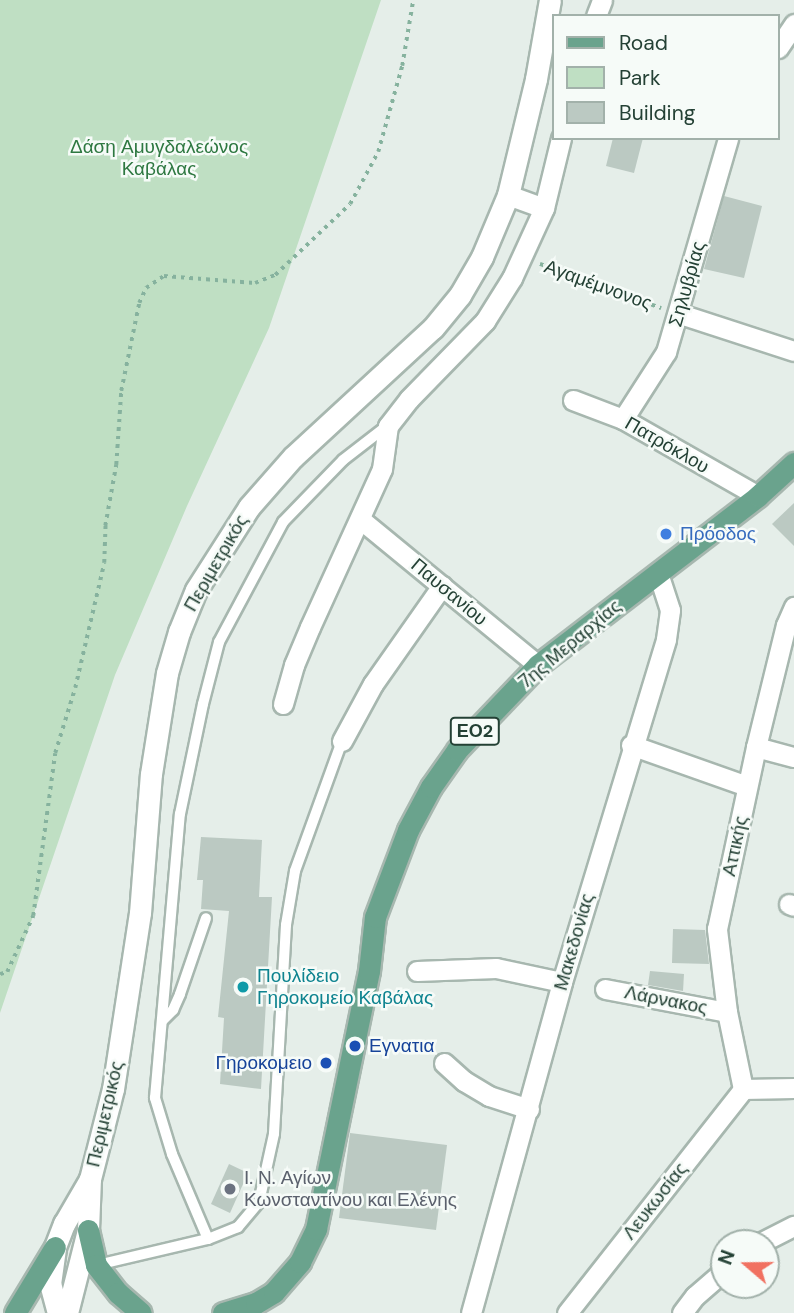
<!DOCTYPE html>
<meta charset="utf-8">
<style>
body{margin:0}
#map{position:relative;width:794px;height:1313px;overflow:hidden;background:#e5eee9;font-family:"DM Sans",sans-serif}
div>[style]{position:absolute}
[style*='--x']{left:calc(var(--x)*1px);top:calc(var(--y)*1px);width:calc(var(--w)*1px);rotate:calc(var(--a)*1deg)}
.green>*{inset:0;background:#bfdfc3}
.building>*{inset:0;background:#bbc9c2}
.path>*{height:3.5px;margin-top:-1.75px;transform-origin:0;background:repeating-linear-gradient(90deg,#86b29e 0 3.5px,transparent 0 8.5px)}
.roads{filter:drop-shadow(2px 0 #a7b7af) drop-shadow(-2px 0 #a7b7af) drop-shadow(0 2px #a7b7af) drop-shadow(0 -2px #a7b7af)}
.lane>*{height:10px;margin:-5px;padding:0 5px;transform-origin:5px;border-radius:5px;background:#fff}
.street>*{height:19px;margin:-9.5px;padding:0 9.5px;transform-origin:9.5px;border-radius:9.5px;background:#fff}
.secondary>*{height:21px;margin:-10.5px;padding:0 10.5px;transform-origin:10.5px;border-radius:10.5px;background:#fff}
.primary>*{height:21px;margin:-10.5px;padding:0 10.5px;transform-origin:10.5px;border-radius:10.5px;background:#6aa38d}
.dots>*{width:19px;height:19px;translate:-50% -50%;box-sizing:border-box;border:4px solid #f6fbf8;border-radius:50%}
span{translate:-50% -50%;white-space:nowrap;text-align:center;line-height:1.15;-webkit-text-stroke:5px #f6fbf8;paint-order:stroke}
.shield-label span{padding:2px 5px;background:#f6fbf8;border:2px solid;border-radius:5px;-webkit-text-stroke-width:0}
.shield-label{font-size:18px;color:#244135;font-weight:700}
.park-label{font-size:19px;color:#2e7841}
.street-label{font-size:19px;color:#244135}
.shop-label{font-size:19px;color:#366cbe}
.left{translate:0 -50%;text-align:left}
.culture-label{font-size:19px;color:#0d838f}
.transit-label{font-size:19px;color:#164399}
.right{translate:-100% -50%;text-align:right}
.worship-label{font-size:19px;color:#5b616d}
.legend{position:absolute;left:552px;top:14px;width:228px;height:126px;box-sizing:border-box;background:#f6fbf8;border:2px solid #a2b1aa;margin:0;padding:9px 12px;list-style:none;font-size:21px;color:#244135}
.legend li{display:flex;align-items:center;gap:14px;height:35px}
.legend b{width:35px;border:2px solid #a2b1aa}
.north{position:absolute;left:710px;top:1229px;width:70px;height:70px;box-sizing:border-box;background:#f6fbf8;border:2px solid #a2b1aa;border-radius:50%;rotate:290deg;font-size:19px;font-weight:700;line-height:28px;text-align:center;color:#244135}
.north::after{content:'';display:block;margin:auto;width:24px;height:32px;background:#f17161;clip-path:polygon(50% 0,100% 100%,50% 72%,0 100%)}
</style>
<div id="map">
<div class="green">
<i style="clip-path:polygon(0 0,381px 0,269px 328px,187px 506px,115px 675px,0 1013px)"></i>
</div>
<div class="building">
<i style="clip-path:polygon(613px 138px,643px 138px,634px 173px,606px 166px)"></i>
<i style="clip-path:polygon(724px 196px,762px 206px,744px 278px,704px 269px)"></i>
<i style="clip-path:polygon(794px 503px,794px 546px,772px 524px)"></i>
<i style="clip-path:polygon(201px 837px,262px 840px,259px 897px,272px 897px,261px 1089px,220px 1084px,224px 1018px,218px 1017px,229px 911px,201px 909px,203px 880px,197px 880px)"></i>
<i style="clip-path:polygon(673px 929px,705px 930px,709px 964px,672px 963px)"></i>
<i style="clip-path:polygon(650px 971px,684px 974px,683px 991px,648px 985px)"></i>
<i style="clip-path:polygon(350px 1133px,447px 1145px,436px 1230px,339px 1218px)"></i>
<i style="clip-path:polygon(229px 1164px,248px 1173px,230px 1213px,211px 1204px)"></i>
</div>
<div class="path">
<i style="--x:540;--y:264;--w:129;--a:20"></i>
<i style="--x:0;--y:974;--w:7;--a:-16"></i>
<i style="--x:7;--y:972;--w:62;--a:-65.1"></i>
<i style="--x:33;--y:916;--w:164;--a:-82.3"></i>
<i style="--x:55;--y:753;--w:68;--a:-72.9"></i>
<i style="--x:75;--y:688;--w:128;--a:-76.9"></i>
<i style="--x:104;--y:563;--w:37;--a:-88"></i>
<i style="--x:105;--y:526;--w:62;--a:-79.8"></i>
<i style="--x:116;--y:465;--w:74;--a:-86.1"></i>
<i style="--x:121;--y:391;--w:90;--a:-78.4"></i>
<i style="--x:139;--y:303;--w:17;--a:-65"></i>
<i style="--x:146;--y:288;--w:22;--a:-34"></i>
<i style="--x:164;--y:276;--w:91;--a:4.4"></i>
<i style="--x:255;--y:283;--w:22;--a:-22"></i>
<i style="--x:275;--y:275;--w:103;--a:-43.4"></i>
<i style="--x:350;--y:204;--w:59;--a:-61.7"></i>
<i style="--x:378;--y:152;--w:89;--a:-74.4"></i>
<i style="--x:402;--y:66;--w:67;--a:-80.5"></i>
</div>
<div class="roads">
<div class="lane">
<i style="--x:342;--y:741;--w:138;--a:109.9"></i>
<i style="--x:295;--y:871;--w:55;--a:99.5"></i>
<i style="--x:286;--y:925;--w:209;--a:93.3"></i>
<i style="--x:274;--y:1134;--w:70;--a:102.4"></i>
<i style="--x:259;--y:1202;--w:33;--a:130"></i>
<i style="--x:238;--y:1227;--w:32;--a:158"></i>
<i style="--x:208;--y:1239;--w:92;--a:-113"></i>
<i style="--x:172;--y:1154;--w:59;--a:-106.9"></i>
<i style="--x:155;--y:1098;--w:285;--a:-85"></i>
<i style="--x:180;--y:814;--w:112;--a:-78.2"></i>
<i style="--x:203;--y:704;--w:64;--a:-75.5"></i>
<i style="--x:219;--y:642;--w:136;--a:-61.9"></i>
<i style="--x:283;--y:522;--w:86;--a:-45.9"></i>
<i style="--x:343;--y:460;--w:56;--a:-37.7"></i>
<i style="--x:162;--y:1021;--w:16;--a:-45"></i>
<i style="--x:173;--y:1010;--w:17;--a:-66"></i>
<i style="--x:180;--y:994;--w:80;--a:-71.1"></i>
<i style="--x:97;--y:1265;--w:114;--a:-13.2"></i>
</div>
<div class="street">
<i style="--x:596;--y:16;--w:17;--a:-69"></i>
<i style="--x:778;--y:48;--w:29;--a:-56"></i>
<i style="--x:508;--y:195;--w:38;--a:20"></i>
<i style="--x:544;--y:208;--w:72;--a:-76.3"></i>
<i style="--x:680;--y:314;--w:120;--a:18"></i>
<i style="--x:573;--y:400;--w:53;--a:20.8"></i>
<i style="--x:623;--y:419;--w:155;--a:29.7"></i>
<i style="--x:623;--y:419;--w:80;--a:-57.3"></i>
<i style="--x:666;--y:352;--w:223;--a:-73.8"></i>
<i style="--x:360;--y:519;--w:230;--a:39.4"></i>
<i style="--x:283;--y:704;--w:41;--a:-74.2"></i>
<i style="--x:294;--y:665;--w:41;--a:-67.2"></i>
<i style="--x:310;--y:627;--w:174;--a:-65.5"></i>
<i style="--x:382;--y:469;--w:43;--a:-82.1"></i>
<i style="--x:388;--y:426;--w:34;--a:-52"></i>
<i style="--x:409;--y:399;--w:109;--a:-45.7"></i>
<i style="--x:485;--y:321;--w:51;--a:-57.9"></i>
<i style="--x:512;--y:278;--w:77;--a:-65.4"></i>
<i style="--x:342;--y:741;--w:65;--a:-61.5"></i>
<i style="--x:373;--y:684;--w:120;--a:-54.9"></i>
<i style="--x:631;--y:745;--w:123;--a:19.5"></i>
<i style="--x:756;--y:747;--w:39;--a:15"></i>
<i style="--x:789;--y:904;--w:5;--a:22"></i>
<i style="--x:417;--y:971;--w:79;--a:-2.2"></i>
<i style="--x:496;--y:968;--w:67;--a:12"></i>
<i style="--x:605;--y:989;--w:124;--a:10.7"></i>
<i style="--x:444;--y:1063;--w:27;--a:42"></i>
<i style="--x:464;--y:1081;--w:29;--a:31"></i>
<i style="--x:489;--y:1096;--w:42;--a:18"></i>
<i style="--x:743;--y:1089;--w:79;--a:-101.7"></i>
<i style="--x:727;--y:1012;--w:84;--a:-96.9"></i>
<i style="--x:717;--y:929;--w:186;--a:-77.9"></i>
<i style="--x:756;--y:747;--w:126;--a:-76.2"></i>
<i style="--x:786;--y:625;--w:20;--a:-66"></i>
<i style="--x:743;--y:1089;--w:51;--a:-1.1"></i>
<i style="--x:760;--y:1243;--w:38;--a:-27"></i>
<i style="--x:471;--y:1313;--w:343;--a:-74.6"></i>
<i style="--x:562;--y:982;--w:358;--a:-73.1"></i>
<i style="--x:666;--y:639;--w:29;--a:-82"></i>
<i style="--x:670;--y:610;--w:39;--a:-108"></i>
<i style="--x:567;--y:1313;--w:285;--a:-51.8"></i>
<i style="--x:682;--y:1313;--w:21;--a:-53"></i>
<i style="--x:695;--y:1296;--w:38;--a:-41"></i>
</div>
<div class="secondary">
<i style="--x:58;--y:1313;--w:30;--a:-105"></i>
<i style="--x:50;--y:1284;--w:37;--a:-82"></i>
<i style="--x:55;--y:1247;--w:25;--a:-69"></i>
<i style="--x:64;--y:1224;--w:50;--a:-59.8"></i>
<i style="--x:67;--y:1313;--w:86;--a:-75.8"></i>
<i style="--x:88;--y:1230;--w:51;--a:-87.8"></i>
<i style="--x:90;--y:1179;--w:93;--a:-75.7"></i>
<i style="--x:113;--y:1089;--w:178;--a:-81.3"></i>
<i style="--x:140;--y:913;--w:139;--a:-85.5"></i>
<i style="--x:151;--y:774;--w:102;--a:-81"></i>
<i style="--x:167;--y:673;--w:43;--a:-73.7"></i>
<i style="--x:179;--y:632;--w:45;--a:-68"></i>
<i style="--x:196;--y:590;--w:98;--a:-57.4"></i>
<i style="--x:249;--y:507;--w:67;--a:-48.7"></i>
<i style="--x:293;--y:457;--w:190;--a:-42.7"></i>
<i style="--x:433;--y:328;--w:43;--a:-50.7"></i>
<i style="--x:460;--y:295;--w:44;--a:-59.9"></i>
<i style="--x:482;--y:257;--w:67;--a:-67.2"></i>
<i style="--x:508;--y:195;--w:119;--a:-76.4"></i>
<i style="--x:536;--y:79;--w:80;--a:-80"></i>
</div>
<div class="primary">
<i style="--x:88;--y:1230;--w:36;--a:77"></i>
<i style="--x:96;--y:1265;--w:36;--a:52"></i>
<i style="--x:118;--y:1293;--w:30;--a:41"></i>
<i style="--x:15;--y:1313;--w:77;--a:-58.8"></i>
<i style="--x:223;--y:1313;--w:34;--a:-17"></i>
<i style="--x:256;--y:1303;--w:21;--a:-31"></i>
<i style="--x:274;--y:1292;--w:40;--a:-49"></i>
<i style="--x:300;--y:1262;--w:37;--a:-64"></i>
<i style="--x:316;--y:1229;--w:263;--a:-78.4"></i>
<i style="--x:369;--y:971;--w:54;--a:-83.7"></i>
<i style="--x:375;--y:917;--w:93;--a:-69.2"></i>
<i style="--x:408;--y:830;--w:49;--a:-61.9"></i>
<i style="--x:431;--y:787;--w:45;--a:-54.9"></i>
<i style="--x:457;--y:750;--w:117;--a:-46.4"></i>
<i style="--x:538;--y:665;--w:277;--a:-37.5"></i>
<i style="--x:758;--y:496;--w:49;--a:-42.5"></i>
</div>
</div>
<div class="dots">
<i style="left:666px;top:534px;background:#3f7fe0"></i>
<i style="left:243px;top:987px;background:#0f9aa8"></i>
<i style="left:355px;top:1046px;background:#1a4fb4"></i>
<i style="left:326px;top:1063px;background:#1a4fb4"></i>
<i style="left:230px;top:1189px;background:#6b7280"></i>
</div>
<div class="shield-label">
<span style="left:475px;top:731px">ΕΟ2</span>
</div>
<div class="park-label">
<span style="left:159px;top:158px">Δάση Αμυγδαλεώνος<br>Καβάλας</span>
</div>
<div class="street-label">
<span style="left:687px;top:284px;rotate:-74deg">Σηλυβρίας</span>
<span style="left:598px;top:285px;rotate:20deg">Αγαμέμνονος</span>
<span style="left:667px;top:445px;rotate:30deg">Πατρόκλου</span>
<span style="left:216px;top:563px;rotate:-60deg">Περιμετρικός</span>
<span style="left:449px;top:592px;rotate:40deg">Παυσανίου</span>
<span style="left:570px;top:644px;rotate:-40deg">7ης Μεραρχίας</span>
<span style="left:735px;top:846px;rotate:-78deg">Αττικής</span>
<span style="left:574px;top:942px;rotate:-74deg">Μακεδονίας</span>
<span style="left:666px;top:1000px;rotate:11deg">Λάρνακος</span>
<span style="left:105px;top:1114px;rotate:-77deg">Περιμετρικός</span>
<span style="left:655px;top:1201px;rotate:-52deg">Λευκωσίας</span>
</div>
<div class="shop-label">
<span class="left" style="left:680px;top:534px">Πρόοδος</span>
</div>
<div class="culture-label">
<span class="left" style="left:257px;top:987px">Πουλίδειο<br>Γηροκομείο Καβάλας</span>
</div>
<div class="transit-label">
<span class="left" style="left:369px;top:1046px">Εγνατια</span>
<span class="right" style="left:312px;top:1063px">Γηροκομειο</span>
</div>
<div class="worship-label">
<span class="left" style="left:244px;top:1189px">Ι. Ν. Αγίων<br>Κωνσταντίνου και Ελένης</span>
</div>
<ul class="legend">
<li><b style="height:9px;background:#6aa38d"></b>Road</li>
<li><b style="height:19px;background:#bfdfc3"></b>Park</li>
<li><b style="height:19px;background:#bbc9c2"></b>Building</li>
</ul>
<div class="north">N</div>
</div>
